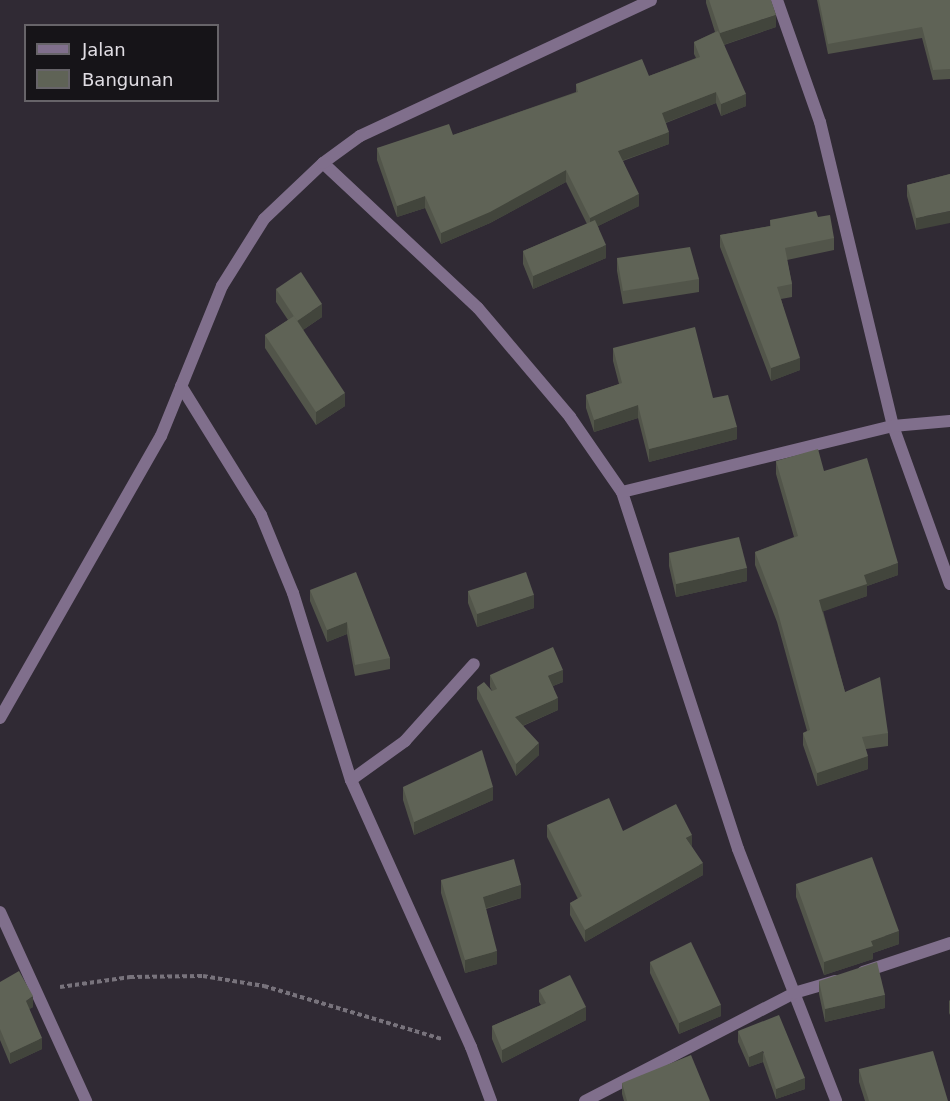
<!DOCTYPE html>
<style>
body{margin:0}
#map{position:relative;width:950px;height:1101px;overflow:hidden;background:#302a34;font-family:"DejaVu Sans",sans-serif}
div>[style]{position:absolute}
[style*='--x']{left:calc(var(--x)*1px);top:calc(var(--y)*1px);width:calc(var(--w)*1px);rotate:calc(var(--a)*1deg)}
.path>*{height:4px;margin-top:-2px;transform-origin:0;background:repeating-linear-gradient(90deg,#78737c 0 4.5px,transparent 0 7.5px)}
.minor>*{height:12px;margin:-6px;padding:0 6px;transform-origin:6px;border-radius:6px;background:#806f8c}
.tertiary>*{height:12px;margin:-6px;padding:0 6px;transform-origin:6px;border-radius:6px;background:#806f8c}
.wall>*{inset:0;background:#52554a}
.shaded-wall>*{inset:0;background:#42453c}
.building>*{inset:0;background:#5f6356}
span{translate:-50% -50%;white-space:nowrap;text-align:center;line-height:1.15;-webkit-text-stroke:5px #161418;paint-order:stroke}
.legend{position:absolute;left:24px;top:24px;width:195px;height:78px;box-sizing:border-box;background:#161418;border:2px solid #676469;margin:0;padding:8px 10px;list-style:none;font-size:18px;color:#e0dde3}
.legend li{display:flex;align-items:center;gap:12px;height:30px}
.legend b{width:30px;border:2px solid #676469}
</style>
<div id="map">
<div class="path">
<i style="--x:60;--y:987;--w:71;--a:-8.1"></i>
<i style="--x:130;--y:977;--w:73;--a:-0.8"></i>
<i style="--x:203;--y:976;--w:62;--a:9.3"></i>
<i style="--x:264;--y:986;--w:186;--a:16.6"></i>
</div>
<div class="minor">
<i style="--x:777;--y:0;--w:129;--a:70.6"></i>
<i style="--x:820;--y:122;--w:313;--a:76.5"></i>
<i style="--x:893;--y:426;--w:168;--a:70.2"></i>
<i style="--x:323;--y:163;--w:212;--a:43.1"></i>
<i style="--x:478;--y:308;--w:143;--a:49.8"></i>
<i style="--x:570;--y:417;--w:91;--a:55.3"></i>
<i style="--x:622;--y:492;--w:375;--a:72"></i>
<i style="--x:738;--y:849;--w:270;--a:68.7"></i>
<i style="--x:181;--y:386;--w:152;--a:58.2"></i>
<i style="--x:261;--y:515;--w:84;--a:67.7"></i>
<i style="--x:293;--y:593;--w:196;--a:72.8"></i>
<i style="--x:351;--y:780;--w:293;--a:65.8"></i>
<i style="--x:471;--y:1047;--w:58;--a:69.7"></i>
<i style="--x:622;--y:492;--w:279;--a:-13.7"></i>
<i style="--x:893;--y:426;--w:57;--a:-5"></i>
<i style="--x:351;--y:780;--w:67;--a:-35.8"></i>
<i style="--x:405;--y:741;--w:103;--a:-48.1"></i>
<i style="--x:0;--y:912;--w:208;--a:65.5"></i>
<i style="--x:863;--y:972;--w:92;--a:-18.4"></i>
<i style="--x:585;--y:1101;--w:235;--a:-27.3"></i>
<i style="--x:794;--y:993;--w:43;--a:-16.3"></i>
</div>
<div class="tertiary">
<i style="--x:0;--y:718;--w:325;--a:-60.3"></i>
<i style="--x:161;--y:436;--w:162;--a:-67.9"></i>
<i style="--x:222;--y:286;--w:79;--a:-57.9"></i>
<i style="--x:264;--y:219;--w:81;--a:-43.5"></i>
<i style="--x:323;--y:163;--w:46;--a:-36.1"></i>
<i style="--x:360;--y:136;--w:321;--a:-25"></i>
</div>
<div class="wall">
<i style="clip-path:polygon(706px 0,709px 0,776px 27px,724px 45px,746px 106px,721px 116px,716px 103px,666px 123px,669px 144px,623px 161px,639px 206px,598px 226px,606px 258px,533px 289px,523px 264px,523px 251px,587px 224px,566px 182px,490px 223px,441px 244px,425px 208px,397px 217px,377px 160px,377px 148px,453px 135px,576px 92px,576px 84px,649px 76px,696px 58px,694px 54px,694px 42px,715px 32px,706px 3px)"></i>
<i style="clip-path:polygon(817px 0,950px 0,950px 79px,933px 80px,922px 38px,828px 54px)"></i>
<i style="clip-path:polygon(950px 174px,916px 230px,907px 196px,907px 185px)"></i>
<i style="clip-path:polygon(818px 217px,834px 238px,834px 250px,787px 260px,792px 284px,792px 297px,781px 299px,800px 370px,771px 381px,720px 247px,720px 235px,770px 226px,770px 220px)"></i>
<i style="clip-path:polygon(617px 258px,699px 279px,699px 292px,623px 304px,617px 271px)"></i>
<i style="clip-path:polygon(276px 289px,322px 317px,303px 330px,345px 406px,316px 425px,265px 348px,265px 335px,288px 320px,276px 302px)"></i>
<i style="clip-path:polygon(613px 348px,713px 398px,737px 439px,649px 462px,638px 418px,594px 432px,586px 408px,586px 395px,619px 384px,613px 361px)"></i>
<i style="clip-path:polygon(776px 461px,824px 471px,898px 575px,867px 586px,867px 596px,823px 611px,845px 692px,888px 733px,888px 746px,866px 749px,868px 769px,817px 786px,803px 745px,803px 733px,807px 731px,777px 622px,755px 565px,755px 552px,794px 537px,776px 474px)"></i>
<i style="clip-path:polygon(669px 553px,747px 581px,676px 597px,669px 566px)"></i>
<i style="clip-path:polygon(310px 590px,390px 658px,390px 669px,355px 676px,347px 634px,327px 642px,310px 601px)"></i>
<i style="clip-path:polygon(468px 591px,534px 608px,477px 627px,468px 603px)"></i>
<i style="clip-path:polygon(490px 675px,563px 682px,553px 686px,558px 710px,523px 726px,539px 755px,516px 776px,477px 699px,477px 687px,492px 691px,490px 687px)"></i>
<i style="clip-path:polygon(403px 787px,493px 800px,414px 835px,403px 800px)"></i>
<i style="clip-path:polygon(547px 825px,623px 831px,692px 847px,703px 875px,585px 942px,570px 915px,570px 903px,578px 899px,547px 837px)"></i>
<i style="clip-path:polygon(441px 880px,521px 898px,486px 909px,497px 964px,465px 973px,441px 893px)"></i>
<i style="clip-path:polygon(796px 884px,899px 944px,873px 953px,873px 959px,824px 975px,796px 897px)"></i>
<i style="clip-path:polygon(650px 962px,721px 1016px,679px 1034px,650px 973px)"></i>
<i style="clip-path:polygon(819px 981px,885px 1008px,825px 1022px,819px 994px)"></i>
<i style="clip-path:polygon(0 982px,33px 1007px,29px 1009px,42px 1049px,10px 1064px,0 1040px)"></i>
<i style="clip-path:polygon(539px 990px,586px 1020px,502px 1063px,492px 1039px,492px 1026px,541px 1005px,539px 1002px)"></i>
<i style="clip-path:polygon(950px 1000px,950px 1015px,949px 1013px,949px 1001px)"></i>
<i style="clip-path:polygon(738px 1031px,805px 1089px,776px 1099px,763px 1062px,749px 1067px,738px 1042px)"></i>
<i style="clip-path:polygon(859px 1069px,948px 1101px,865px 1101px,859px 1082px)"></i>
<i style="clip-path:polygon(622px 1083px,710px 1101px,624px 1101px,622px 1094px)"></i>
</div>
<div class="shaded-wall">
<i style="clip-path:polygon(776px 15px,776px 27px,720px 46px,720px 33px)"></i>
<i style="clip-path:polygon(716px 92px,716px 103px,662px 124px,662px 113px)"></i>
<i style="clip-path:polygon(746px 94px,746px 106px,721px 116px,721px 104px)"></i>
<i style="clip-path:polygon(669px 132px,669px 144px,618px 162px,618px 151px)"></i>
<i style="clip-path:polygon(566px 170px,566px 182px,490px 223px,441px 244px,441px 233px)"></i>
<i style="clip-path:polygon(639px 194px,639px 206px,590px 230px,590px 218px)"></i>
<i style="clip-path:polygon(425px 196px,425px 208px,397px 217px,397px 206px)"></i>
<i style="clip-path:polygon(950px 211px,950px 223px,916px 230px,916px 218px)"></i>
<i style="clip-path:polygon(606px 245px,606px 258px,533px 289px,533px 276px)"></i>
<i style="clip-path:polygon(322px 304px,322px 317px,297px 334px,297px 321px)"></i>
<i style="clip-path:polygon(800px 358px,800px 370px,771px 381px,771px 368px)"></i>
<i style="clip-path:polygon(345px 393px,345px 406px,316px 425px,316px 412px)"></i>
<i style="clip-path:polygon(638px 405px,638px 418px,594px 432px,594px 420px)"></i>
<i style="clip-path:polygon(737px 427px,737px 439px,649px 462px,649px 449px)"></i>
<i style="clip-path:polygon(898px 563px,898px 575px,867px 586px,867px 596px,819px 613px,819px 600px,864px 575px)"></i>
<i style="clip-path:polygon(747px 568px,747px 581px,676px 597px,676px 584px)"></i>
<i style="clip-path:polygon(534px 595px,534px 608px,477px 627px,477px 614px)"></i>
<i style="clip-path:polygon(347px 622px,347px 634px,327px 642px,327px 630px)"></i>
<i style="clip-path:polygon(563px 670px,563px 682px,548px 688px,548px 676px)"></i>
<i style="clip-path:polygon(558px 698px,558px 710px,515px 729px,515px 717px)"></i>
<i style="clip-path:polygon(539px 743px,539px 755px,516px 776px,516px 764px)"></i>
<i style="clip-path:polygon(868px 756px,868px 769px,817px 786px,817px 773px)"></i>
<i style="clip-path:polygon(493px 787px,493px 800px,414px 835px,414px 822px)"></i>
<i style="clip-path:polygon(692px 835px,692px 847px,686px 838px)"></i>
<i style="clip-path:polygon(703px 863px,703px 875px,585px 942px,585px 930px)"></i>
<i style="clip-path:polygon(521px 885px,521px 898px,483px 909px,483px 897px)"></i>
<i style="clip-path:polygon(899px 931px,899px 944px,873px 953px,873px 959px,824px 975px,824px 962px,871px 941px)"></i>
<i style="clip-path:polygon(497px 951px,497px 964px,465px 973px,465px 960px)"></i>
<i style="clip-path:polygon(885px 995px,885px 1008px,825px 1022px,825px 1009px)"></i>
<i style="clip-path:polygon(33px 996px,33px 1007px,26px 1011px,26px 1001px)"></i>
<i style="clip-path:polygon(721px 1005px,721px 1016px,679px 1034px,679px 1023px)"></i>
<i style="clip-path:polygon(586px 1007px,586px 1020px,502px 1063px,502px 1050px)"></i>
<i style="clip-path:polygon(42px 1038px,42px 1049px,10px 1064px,10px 1053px)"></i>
<i style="clip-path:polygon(763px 1051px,763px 1062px,749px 1067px,749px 1057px)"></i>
<i style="clip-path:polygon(805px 1078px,805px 1089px,776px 1099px,776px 1089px)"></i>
</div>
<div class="building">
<i style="clip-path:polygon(709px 0,771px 0,776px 15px,720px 33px)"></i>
<i style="clip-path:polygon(819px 0,950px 0,950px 69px,933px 70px,922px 27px,828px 44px)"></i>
<i style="clip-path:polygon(718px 31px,746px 94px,721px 104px,716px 92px,662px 113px,669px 132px,618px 151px,639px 194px,590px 218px,566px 170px,490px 212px,441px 233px,425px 196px,397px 206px,377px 148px,449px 124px,453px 135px,578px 92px,576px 84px,642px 59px,649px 76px,700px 57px,694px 42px)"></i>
<i style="clip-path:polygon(950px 174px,950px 211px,916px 218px,907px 185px)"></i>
<i style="clip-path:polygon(816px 211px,818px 217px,830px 215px,834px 238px,785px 248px,792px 284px,777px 287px,800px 358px,771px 368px,720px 235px,771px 226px,770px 220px)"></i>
<i style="clip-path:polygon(595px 220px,606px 245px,533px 276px,523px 251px)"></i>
<i style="clip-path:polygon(690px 247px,699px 279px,623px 291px,617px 258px)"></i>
<i style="clip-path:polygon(301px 272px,322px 304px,297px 321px,276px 289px)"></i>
<i style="clip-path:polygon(294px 316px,345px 393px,316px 412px,265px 335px)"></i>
<i style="clip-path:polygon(695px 327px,713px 398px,728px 395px,737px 427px,649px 449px,638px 405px,594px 420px,586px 395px,622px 383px,613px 348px)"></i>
<i style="clip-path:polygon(818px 449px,824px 471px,867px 458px,898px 563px,864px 575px,867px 584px,819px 600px,845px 692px,880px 677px,888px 733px,862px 737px,868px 756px,817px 773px,803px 733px,810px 730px,777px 609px,755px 552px,798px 536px,776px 461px)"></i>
<i style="clip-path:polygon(739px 537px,747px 568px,676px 584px,669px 553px)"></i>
<i style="clip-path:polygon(356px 572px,390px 658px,355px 665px,347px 622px,327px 630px,310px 590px)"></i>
<i style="clip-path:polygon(526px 572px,534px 595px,477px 614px,468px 591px)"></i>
<i style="clip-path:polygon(553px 647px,563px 670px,548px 676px,558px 698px,515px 717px,539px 743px,516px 764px,477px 687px,484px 682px,492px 691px,497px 689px,490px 675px)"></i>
<i style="clip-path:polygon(482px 750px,493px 787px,414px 822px,403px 787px)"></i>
<i style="clip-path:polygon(609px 798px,623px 831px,676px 804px,692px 835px,686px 838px,703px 863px,585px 930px,570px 903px,582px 896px,547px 825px)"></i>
<i style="clip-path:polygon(872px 857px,899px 931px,871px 941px,873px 946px,824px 962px,796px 884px)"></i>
<i style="clip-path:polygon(514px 859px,521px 885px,483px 897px,497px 951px,465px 960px,441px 880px)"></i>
<i style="clip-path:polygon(691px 942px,721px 1005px,679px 1023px,650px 962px)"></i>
<i style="clip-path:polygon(877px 962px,885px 995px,825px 1009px,819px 981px)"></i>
<i style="clip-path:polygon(19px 971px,33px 996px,26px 1001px,42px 1038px,10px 1053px,0 1029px,0 982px)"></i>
<i style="clip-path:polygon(570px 975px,586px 1007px,502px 1050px,492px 1026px,546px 1003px,539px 990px)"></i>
<i style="clip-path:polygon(779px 1015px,805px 1078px,776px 1089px,763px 1051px,749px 1057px,738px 1031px)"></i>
<i style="clip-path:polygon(933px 1051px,948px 1101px,869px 1101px,859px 1069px)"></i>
<i style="clip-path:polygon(691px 1055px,710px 1101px,627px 1101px,622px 1083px)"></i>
</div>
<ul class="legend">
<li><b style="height:8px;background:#806f8c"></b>Jalan</li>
<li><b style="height:16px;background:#5f6356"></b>Bangunan</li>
</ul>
</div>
